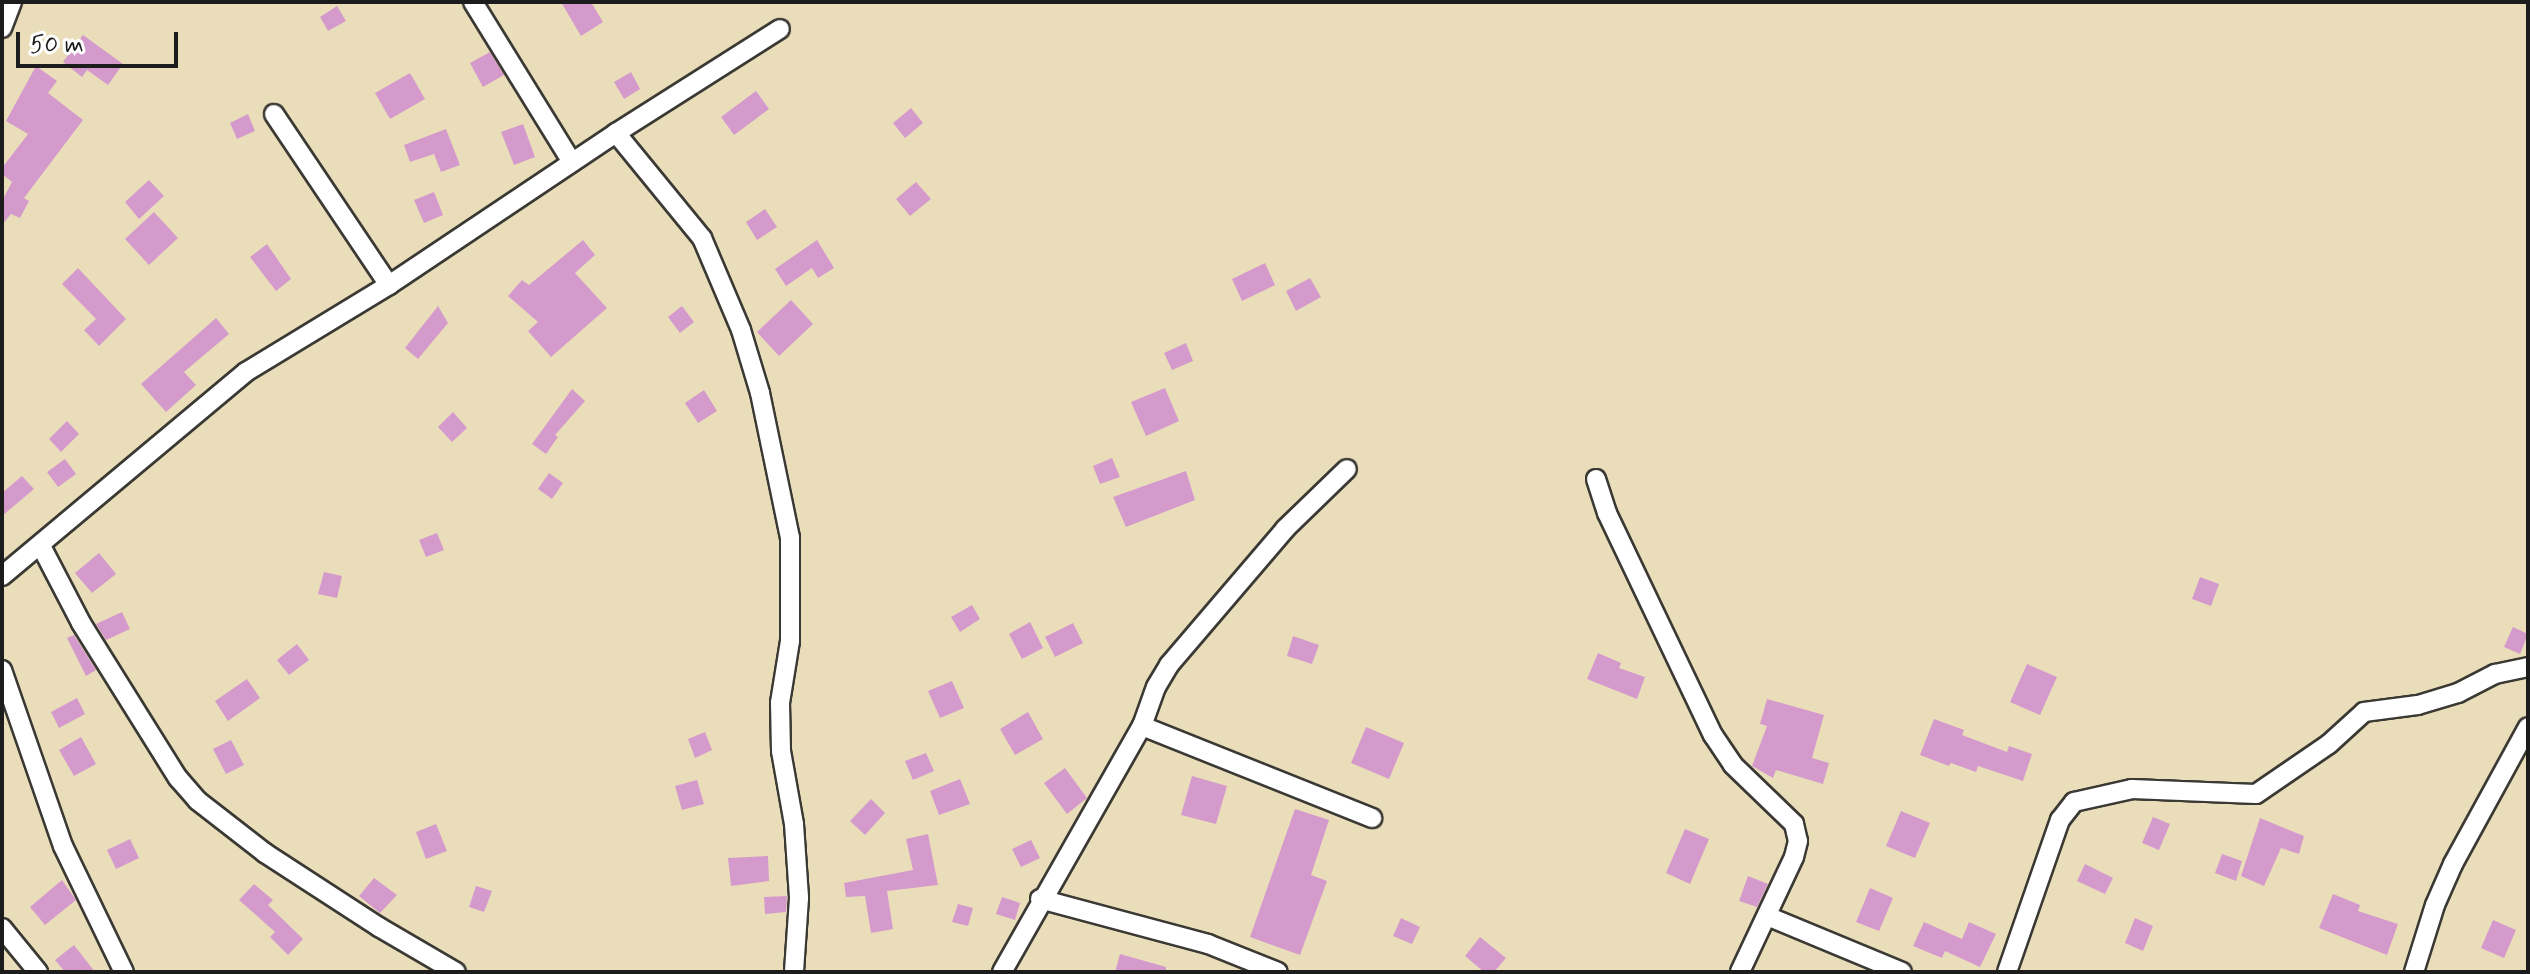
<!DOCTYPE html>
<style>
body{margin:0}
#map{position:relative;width:2530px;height:974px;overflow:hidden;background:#eadeba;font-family:Mynerve,sans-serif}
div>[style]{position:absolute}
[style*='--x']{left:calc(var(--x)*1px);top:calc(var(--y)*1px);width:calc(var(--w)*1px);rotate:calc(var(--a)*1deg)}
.building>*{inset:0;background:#d59acc}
.roads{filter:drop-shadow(2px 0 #3b3934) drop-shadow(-2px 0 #3b3934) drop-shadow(0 2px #3b3934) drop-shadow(0 -2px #3b3934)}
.street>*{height:18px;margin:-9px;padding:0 9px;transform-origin:9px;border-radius:9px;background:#fff}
span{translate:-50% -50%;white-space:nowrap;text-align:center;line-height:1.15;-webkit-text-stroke:8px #fff;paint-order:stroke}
.frame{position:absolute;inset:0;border:4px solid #1c1c1c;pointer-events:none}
.scale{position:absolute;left:16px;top:32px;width:162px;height:36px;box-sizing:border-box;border:4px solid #1c1c1c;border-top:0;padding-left:10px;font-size:24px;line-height:28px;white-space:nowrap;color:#1c1c1c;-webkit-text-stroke:6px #fff;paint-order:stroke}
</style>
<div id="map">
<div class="building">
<i style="clip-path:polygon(561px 2px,591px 2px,603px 22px,581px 36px)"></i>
<i style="clip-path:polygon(337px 6px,346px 21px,328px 31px,320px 17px)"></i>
<i style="clip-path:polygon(83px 35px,123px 64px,108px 85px,87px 70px,82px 77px,63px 62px)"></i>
<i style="clip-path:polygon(490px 52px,504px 75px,483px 87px,470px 63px)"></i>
<i style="clip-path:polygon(36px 66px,57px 81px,48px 93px,83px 120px,24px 198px,29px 201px,20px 218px,11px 214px,2px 225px,2px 201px,12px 182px,2px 174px,2px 168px,28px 134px,6px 121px)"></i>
<i style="clip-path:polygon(631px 72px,640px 89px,624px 99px,614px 82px)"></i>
<i style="clip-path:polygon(410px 73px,425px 99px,390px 119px,375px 93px)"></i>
<i style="clip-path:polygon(756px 91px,769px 109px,734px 135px,721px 117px)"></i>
<i style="clip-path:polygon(911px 108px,923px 123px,905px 138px,893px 123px)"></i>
<i style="clip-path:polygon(248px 114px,255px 131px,237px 139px,230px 123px)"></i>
<i style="clip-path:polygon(523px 124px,535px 157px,514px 165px,501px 132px)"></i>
<i style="clip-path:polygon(446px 129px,460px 165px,441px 172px,434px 154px,410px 162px,404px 145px)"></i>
<i style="clip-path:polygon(149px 180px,164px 196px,139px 219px,125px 202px)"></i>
<i style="clip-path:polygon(916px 182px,931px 199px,910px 216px,896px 199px)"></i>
<i style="clip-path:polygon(434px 192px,443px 215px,424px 223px,414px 200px)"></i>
<i style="clip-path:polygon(765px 209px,777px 227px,757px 240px,746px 222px)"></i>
<i style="clip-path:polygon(154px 212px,178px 238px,149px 265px,125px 239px)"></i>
<i style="clip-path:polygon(583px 240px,595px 255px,575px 273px,607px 308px,551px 357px,528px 331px,538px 322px,508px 296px,522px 280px,529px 285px)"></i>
<i style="clip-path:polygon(817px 240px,834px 268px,818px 278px,812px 268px,786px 286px,775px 269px)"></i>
<i style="clip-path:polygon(267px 244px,291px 279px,276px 291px,250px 257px)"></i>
<i style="clip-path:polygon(1265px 263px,1275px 285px,1242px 301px,1232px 279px)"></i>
<i style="clip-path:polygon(78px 268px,126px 319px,99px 346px,84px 330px,96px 319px,62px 284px)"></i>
<i style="clip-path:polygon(1310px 278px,1321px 297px,1296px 311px,1286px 291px)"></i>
<i style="clip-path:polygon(791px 300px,813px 324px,779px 356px,757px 332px)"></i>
<i style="clip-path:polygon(438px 306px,448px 323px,418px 359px,405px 348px)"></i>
<i style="clip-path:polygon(682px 306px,694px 322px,680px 333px,668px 317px)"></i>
<i style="clip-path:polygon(216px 318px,229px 334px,184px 372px,196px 385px,166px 412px,141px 384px)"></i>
<i style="clip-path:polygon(1186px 343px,1193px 361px,1172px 370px,1164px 353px)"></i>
<i style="clip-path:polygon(1165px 388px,1179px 421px,1146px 436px,1131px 402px)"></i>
<i style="clip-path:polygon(572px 389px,585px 401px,555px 435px,558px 437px,546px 454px,532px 444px)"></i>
<i style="clip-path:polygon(704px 390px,717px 411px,698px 423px,685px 403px)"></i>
<i style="clip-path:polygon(453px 412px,467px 428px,452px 442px,438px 427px)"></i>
<i style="clip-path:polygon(67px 421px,79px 434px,61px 452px,49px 439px)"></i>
<i style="clip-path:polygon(1112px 458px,1120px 477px,1100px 484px,1093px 466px)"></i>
<i style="clip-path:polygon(65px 459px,76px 474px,58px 487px,47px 472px)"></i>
<i style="clip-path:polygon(1186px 471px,1195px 500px,1126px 527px,1113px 497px)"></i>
<i style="clip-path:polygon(549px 473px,563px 483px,552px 499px,538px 489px)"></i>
<i style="clip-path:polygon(22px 476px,34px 489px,2px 516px,2px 493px)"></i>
<i style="clip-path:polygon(437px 533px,444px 550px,426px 557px,419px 540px)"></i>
<i style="clip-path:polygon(99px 553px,116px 574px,92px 593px,75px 573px)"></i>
<i style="clip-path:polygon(324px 572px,342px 576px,337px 598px,318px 594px)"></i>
<i style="clip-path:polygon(2200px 577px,2219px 584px,2211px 606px,2192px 599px)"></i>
<i style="clip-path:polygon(972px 605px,980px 619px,960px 632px,951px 617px)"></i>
<i style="clip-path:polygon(122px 612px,130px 629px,106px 640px,96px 624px)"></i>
<i style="clip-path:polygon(1030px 622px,1043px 648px,1022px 659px,1009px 634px)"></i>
<i style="clip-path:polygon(1073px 623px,1083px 643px,1055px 657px,1045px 637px)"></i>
<i style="clip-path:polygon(2513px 627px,2528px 634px,2520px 654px,2504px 647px)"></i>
<i style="clip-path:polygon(74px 635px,96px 670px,86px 676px,67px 638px)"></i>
<i style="clip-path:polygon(1293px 636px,1319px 645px,1312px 664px,1287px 656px)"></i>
<i style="clip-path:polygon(297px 644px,309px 660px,289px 675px,277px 660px)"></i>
<i style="clip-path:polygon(1598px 653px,1621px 663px,1619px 668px,1645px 677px,1637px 699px,1587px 679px)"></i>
<i style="clip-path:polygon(2027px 664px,2057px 677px,2040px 715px,2010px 702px)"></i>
<i style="clip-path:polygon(247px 679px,260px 698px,228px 721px,215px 701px)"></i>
<i style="clip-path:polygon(952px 681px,964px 708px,940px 718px,928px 691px)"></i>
<i style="clip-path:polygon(77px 698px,85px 714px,59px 728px,51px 712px)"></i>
<i style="clip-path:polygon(1767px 699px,1824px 715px,1812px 758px,1829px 763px,1823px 784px,1776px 770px,1773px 778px,1752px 766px,1767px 726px,1760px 724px)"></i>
<i style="clip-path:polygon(1028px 712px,1043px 739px,1015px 755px,1000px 729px)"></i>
<i style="clip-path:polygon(1934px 719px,1964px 730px,1962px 735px,2007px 752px,2009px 746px,2032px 754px,2023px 781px,1978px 766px,1976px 772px,1951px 763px,1949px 766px,1920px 755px)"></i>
<i style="clip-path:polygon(1366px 727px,1404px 743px,1389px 779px,1351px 763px)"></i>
<i style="clip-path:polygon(705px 732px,712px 750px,695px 758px,688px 739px)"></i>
<i style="clip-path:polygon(81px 737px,96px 764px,74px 776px,59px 750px)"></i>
<i style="clip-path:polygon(231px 740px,244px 765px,226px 774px,213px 749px)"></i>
<i style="clip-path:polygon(926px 753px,934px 771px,913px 780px,905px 761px)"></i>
<i style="clip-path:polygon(1065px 768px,1087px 798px,1067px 814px,1044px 783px)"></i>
<i style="clip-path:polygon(1192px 776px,1227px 786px,1216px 824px,1181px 815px)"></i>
<i style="clip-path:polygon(960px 779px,970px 804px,939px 815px,930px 791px)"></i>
<i style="clip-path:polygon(697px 780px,704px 804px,682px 810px,675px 786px)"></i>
<i style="clip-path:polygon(871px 799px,885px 813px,865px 835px,850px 821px)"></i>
<i style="clip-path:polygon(1295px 809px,1329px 820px,1311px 875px,1327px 881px,1300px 955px,1250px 937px)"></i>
<i style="clip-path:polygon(1901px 811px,1930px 823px,1915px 858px,1886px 846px)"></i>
<i style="clip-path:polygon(2153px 817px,2170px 824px,2159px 850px,2142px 843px)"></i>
<i style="clip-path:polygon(2260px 818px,2304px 836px,2299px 854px,2281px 848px,2264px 886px,2241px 876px)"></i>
<i style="clip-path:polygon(436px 824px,447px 851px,426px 859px,416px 832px)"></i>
<i style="clip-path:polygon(1685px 829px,1709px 839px,1690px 884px,1666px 873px)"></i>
<i style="clip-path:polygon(928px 834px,938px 885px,887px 891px,893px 929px,871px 933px,865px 896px,846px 897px,844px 883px,913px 870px,906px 839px)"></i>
<i style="clip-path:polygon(130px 839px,139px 858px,116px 869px,107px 850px)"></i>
<i style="clip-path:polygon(1031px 840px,1040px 858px,1021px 867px,1012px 849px)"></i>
<i style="clip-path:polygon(2222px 854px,2242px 861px,2236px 881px,2215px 873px)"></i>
<i style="clip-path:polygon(768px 856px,769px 881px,731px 886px,728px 858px)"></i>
<i style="clip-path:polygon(2085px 864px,2113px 878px,2105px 894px,2077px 881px)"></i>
<i style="clip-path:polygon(1748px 876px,1768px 884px,1757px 907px,1739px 901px)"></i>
<i style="clip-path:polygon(374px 878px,397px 895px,380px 913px,359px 896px)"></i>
<i style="clip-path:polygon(62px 880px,76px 900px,45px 925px,30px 907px)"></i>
<i style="clip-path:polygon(254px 884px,273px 900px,268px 905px,303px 939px,288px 955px,270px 937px,275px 932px,239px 900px)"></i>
<i style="clip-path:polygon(476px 886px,492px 891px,484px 912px,469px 907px)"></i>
<i style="clip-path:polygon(1870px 888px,1893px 898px,1879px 931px,1856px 922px)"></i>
<i style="clip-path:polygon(2333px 894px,2360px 905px,2358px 911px,2398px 924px,2387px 955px,2319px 928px)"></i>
<i style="clip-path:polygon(787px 896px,786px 912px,765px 914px,764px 897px)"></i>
<i style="clip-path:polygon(1002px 897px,1020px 903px,1015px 920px,996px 914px)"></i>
<i style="clip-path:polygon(958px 904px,973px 908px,968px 926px,952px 922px)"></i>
<i style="clip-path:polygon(1401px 918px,1420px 927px,1412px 944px,1393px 936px)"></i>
<i style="clip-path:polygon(2135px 918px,2153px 926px,2143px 951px,2125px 943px)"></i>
<i style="clip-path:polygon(2493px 920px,2516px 930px,2504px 958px,2481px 948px)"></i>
<i style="clip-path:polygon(1924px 922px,1962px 939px,1969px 922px,1996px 934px,1980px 967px,1945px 951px,1942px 958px,1913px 946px)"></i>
<i style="clip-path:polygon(1480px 937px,1506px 958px,1494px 972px,1484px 972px,1465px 956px)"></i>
<i style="clip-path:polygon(74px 945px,95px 972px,65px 972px,55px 960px)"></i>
<i style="clip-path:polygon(1120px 954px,1166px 967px,1166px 972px,1115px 972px)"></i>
</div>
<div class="roads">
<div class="street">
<i style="--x:473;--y:2;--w:188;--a:58.3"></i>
<i style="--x:2;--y:28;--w:28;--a:-69"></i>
<i style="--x:274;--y:114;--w:206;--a:56.1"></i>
<i style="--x:616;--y:133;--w:136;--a:50.7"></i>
<i style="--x:702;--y:238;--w:100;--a:67"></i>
<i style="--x:741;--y:330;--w:66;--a:73.2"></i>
<i style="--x:760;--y:393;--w:148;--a:78.3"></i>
<i style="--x:790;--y:538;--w:103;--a:90"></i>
<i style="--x:790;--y:641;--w:63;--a:99.2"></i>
<i style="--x:780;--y:703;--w:48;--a:88.8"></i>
<i style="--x:781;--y:751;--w:74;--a:79.9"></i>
<i style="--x:794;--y:824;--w:74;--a:86.1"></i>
<i style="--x:799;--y:898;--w:74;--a:93.9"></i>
<i style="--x:1596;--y:479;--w:36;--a:72"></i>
<i style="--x:1607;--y:513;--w:246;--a:64.5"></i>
<i style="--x:1713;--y:735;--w:36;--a:56"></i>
<i style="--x:1733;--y:765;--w:85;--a:44"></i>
<i style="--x:1794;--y:824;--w:17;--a:77"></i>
<i style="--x:1798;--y:841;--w:16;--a:104"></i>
<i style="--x:1794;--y:857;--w:127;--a:115.2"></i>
<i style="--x:41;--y:546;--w:87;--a:62.5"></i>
<i style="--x:81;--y:623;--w:183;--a:58"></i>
<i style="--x:178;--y:778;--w:30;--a:49"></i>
<i style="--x:198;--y:801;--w:85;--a:37.8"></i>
<i style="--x:265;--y:853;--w:136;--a:33"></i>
<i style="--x:379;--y:927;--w:89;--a:30.3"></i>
<i style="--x:2;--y:576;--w:318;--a:-39.9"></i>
<i style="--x:246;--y:372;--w:167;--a:-31.3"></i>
<i style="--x:389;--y:285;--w:273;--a:-33.8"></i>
<i style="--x:616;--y:133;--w:194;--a:-32.4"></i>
<i style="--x:2;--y:670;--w:186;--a:70.9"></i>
<i style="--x:63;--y:846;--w:140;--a:64.2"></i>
<i style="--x:1142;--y:726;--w:248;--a:21.8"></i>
<i style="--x:1040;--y:899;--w:174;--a:15"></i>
<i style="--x:1208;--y:944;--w:75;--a:21.8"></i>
<i style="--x:1767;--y:916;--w:146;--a:22.5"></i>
<i style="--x:2;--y:928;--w:57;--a:50.7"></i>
<i style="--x:1002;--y:972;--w:283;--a:-60.4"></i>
<i style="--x:1142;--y:726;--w:41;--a:-70.3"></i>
<i style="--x:1156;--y:687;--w:26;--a:-59"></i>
<i style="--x:1169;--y:665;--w:179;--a:-49.5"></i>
<i style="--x:1285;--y:529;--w:86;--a:-44.1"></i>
<i style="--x:2007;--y:972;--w:161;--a:-70.8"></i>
<i style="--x:2060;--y:820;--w:23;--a:-52"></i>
<i style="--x:2074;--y:802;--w:59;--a:-12.6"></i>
<i style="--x:2132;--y:789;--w:124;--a:2.3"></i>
<i style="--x:2256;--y:794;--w:88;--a:-34.4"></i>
<i style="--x:2329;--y:744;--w:47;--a:-42.4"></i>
<i style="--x:2364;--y:712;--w:54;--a:-7.4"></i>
<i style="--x:2418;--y:705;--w:42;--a:-16.7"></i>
<i style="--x:2458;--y:693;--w:42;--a:-27.2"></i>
<i style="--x:2495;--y:674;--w:34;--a:-12"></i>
<i style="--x:2414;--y:972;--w:70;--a:-72.6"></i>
<i style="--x:2435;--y:905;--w:45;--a:-66.3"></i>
<i style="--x:2453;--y:864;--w:156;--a:-61.3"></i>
</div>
</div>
<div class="frame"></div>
<div class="scale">50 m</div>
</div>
